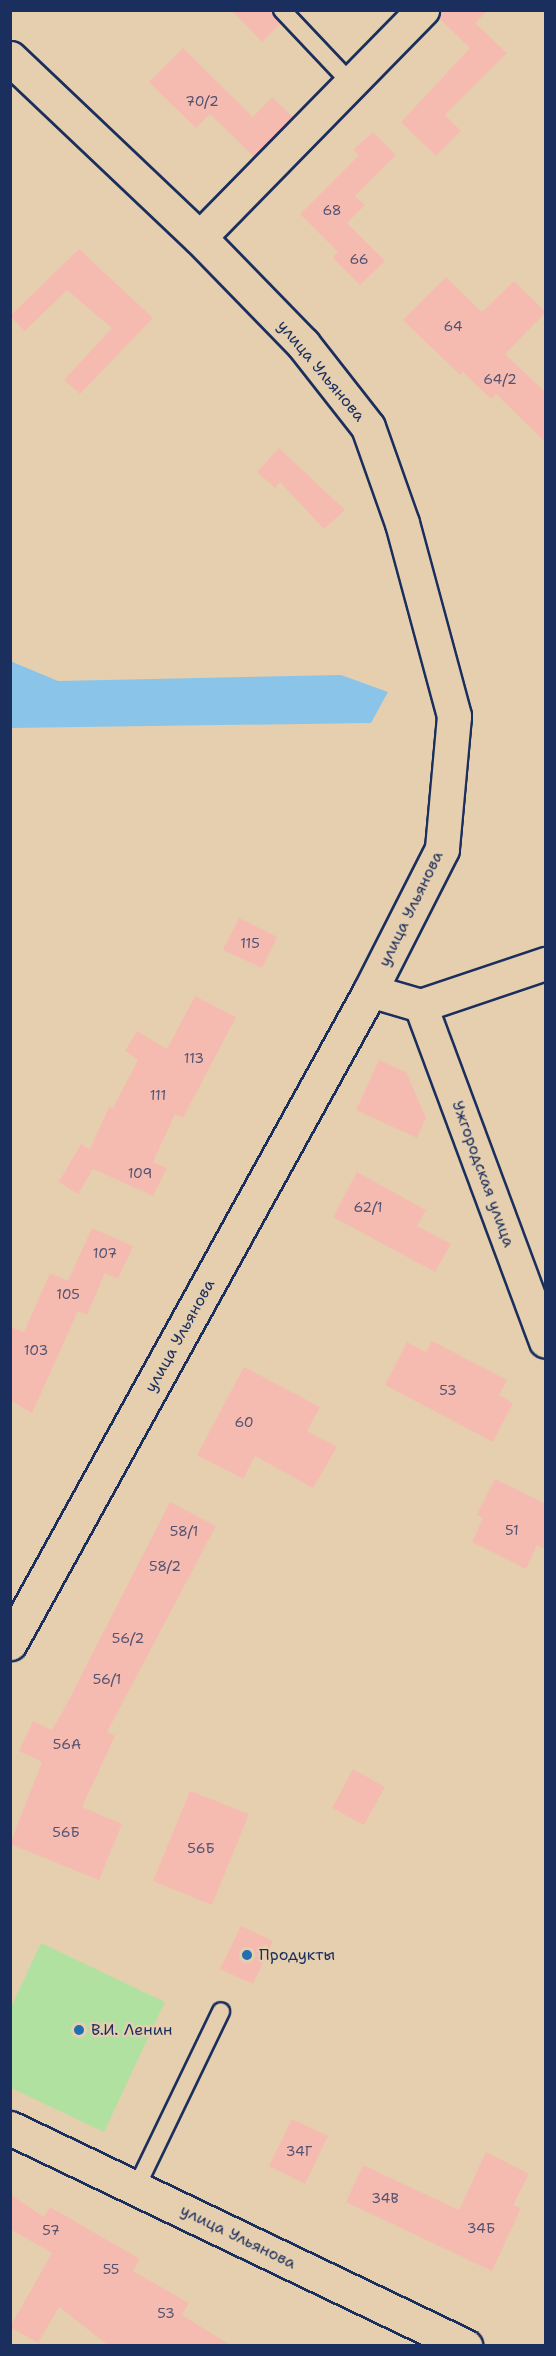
<!DOCTYPE html>
<meta charset="utf-8">
<style>
body{margin:0}
#map{position:relative;width:556px;height:2356px;overflow:hidden;background:#e6cfaf;font-family:"Shantell Sans",sans-serif}
div>[style]{position:absolute}
[style*='--x']{left:calc(var(--x)*1px);top:calc(var(--y)*1px);width:calc(var(--w)*1px);rotate:calc(var(--a)*1deg)}
.green>*{inset:0;background:#b1e1a1}
.water>*{inset:0;background:#8ac5e9}
.building>*{inset:0;background:#f6bbb0}
.roads{filter:drop-shadow(2px 0 #1b2f5e) drop-shadow(-2px 0 #1b2f5e) drop-shadow(0 2px #1b2f5e) drop-shadow(0 -2px #1b2f5e)}
.service>*{height:16px;margin:-8px;padding:0 8px;transform-origin:8px;border-radius:8px;background:#e6cfaf}
.minor>*{height:32px;margin:-16px;padding:0 16px;transform-origin:16px;border-radius:16px;background:#e6cfaf}
.tertiary>*{height:33px;margin:-16.5px;padding:0 16.5px;transform-origin:16.5px;border-radius:16.5px;background:#e6cfaf}
.dots>*{width:16px;height:16px;translate:-50% -50%;box-sizing:border-box;border:3px solid #e6cfaf;border-radius:50%}
span{translate:-50% -50%;white-space:nowrap;text-align:center;line-height:1.15;-webkit-text-stroke:4.5px #e6cfaf;paint-order:stroke}
.number-label{font-size:14px;color:#525272}
.number-label span{-webkit-text-stroke-width:0}
.street-label{font-size:16px;color:#1b2f5e}
.poi-label{font-size:16px;color:#1b2f5e}
.left{translate:0 -50%;text-align:left}
.frame{position:absolute;inset:0;border:12px solid #1b2f5e;pointer-events:none}
</style>
<div id="map">
<div class="green">
<i style="clip-path:polygon(41px 1943px,165px 2002px,104px 2132px,11px 2088px,11px 2007px)"></i>
</div>
<div class="water">
<i style="clip-path:polygon(10px 661px,58px 681px,341px 675px,388px 692px,371px 723px,11px 728px)"></i>
</div>
<div class="building">
<i style="clip-path:polygon(231px 10px,272px 10px,280px 24px,262px 42px)"></i>
<i style="clip-path:polygon(440px 10px,488px 10px,475px 23px,507px 53px,445px 115px,461px 131px,436px 156px,401px 122px,470px 48px,439px 18px)"></i>
<i style="clip-path:polygon(183px 48px,253px 117px,272px 97px,293px 117px,254px 157px,210px 114px,196px 128px,149px 82px)"></i>
<i style="clip-path:polygon(373px 132px,396px 155px,355px 196px,365px 205px,347px 223px,385px 261px,360px 285px,333px 258px,338px 252px,300px 214px,359px 155px,353px 150px)"></i>
<i style="clip-path:polygon(79px 249px,153px 318px,80px 394px,64px 380px,112px 328px,67px 290px,25px 331px,10px 316px)"></i>
<i style="clip-path:polygon(446px 277px,482px 312px,514px 281px,546px 312px,505px 354px,546px 393px,546px 443px,496px 394px,491px 399px,463px 372px,460px 375px,403px 320px)"></i>
<i style="clip-path:polygon(279px 448px,345px 510px,324px 529px,280px 482px,275px 488px,257px 472px)"></i>
<i style="clip-path:polygon(239px 918px,277px 937px,262px 968px,223px 950px)"></i>
<i style="clip-path:polygon(195px 996px,236px 1017px,183px 1118px,175px 1114px,153px 1162px,167px 1168px,153px 1196px,93px 1169px,78px 1194px,59px 1182px,81px 1144px,90px 1149px,109px 1107px,113px 1108px,138px 1060px,125px 1051px,137px 1031px,167px 1049px)"></i>
<i style="clip-path:polygon(379px 1060px,406px 1072px,426px 1118px,417px 1138px,356px 1110px)"></i>
<i style="clip-path:polygon(357px 1172px,426px 1210px,417px 1226px,451px 1244px,435px 1272px,333px 1217px)"></i>
<i style="clip-path:polygon(92px 1228px,133px 1246px,118px 1279px,105px 1273px,87px 1315px,78px 1311px,32px 1413px,10px 1400px,10px 1327px,24px 1332px,50px 1273px,68px 1281px)"></i>
<i style="clip-path:polygon(432px 1341px,507px 1380px,499px 1395px,513px 1403px,493px 1442px,385px 1385px,407px 1342px,426px 1352px)"></i>
<i style="clip-path:polygon(244px 1367px,320px 1407px,307px 1431px,337px 1447px,313px 1488px,255px 1456px,243px 1479px,197px 1455px)"></i>
<i style="clip-path:polygon(495px 1479px,546px 1504px,546px 1549px,537px 1545px,526px 1569px,472px 1542px,483px 1518px,477px 1515px)"></i>
<i style="clip-path:polygon(170px 1502px,216px 1526px,107px 1732px,115px 1736px,82px 1807px,122px 1824px,99px 1880px,10px 1844px,42px 1762px,19px 1751px,33px 1721px,52px 1730px,63px 1711px)"></i>
<i style="clip-path:polygon(353px 1769px,385px 1787px,364px 1825px,332px 1808px)"></i>
<i style="clip-path:polygon(190px 1791px,249px 1814px,212px 1905px,153px 1881px)"></i>
<i style="clip-path:polygon(241px 1926px,273px 1941px,253px 1984px,220px 1969px)"></i>
<i style="clip-path:polygon(292px 2119px,328px 2136px,305px 2184px,269px 2166px)"></i>
<i style="clip-path:polygon(486px 2152px,529px 2174px,513px 2205px,521px 2208px,492px 2271px,346px 2202px,363px 2165px,459px 2210px)"></i>
<i style="clip-path:polygon(10px 2194px,44px 2217px,50px 2207px,140px 2259px,133px 2271px,189px 2303px,182px 2315px,232px 2346px,109px 2346px,59px 2307px,38px 2343px,10px 2327px,52px 2253px,10px 2229px)"></i>
</div>
<div class="roads">
<div class="service">
<i style="--x:282;--y:10;--w:100;--a:46.6"></i>
<i style="--x:136;--y:2188;--w:196;--a:-64.3"></i>
</div>
<div class="minor">
<i style="--x:200;--y:238;--w:319;--a:-45.6"></i>
<i style="--x:370;--y:991;--w:53;--a:16.4"></i>
<i style="--x:421;--y:1006;--w:132;--a:-18.6"></i>
<i style="--x:421;--y:1006;--w:358;--a:69.6"></i>
</div>
<div class="tertiary">
<i style="--x:10;--y:58;--w:262;--a:43.5"></i>
<i style="--x:200;--y:238;--w:148;--a:45.8"></i>
<i style="--x:303;--y:344;--w:105;--a:51.9"></i>
<i style="--x:368;--y:427;--w:102;--a:70.5"></i>
<i style="--x:402;--y:523;--w:200;--a:74.9"></i>
<i style="--x:454;--y:716;--w:134;--a:95.2"></i>
<i style="--x:442;--y:849;--w:159;--a:116.9"></i>
<i style="--x:370;--y:991;--w:745;--a:118.91"></i>
<i style="--x:10;--y:2128;--w:505;--a:25.6"></i>
</div>
</div>
<div class="dots">
<i style="left:247px;top:1955px;background:#1f6fb2"></i>
<i style="left:79px;top:2030px;background:#1f6fb2"></i>
</div>
<div class="number-label">
<span style="left:202px;top:101px">70/2</span>
<span style="left:332px;top:210px">68</span>
<span style="left:359px;top:259px">66</span>
<span style="left:453px;top:326px">64</span>
<span style="left:500px;top:379px">64/2</span>
<span style="left:250px;top:943px">115</span>
<span style="left:194px;top:1058px">113</span>
<span style="left:158px;top:1095px">111</span>
<span style="left:140px;top:1173px">109</span>
<span style="left:368px;top:1207px">62/1</span>
<span style="left:105px;top:1253px">107</span>
<span style="left:68px;top:1294px">105</span>
<span style="left:36px;top:1350px">103</span>
<span style="left:448px;top:1390px">53</span>
<span style="left:244px;top:1422px">60</span>
<span style="left:512px;top:1530px">51</span>
<span style="left:184px;top:1531px">58/1</span>
<span style="left:165px;top:1566px">58/2</span>
<span style="left:128px;top:1638px">56/2</span>
<span style="left:107px;top:1679px">56/1</span>
<span style="left:67px;top:1744px">56А</span>
<span style="left:66px;top:1832px">56Б</span>
<span style="left:201px;top:1848px">56Б</span>
<span style="left:299px;top:2151px">34Г</span>
<span style="left:385px;top:2198px">34В</span>
<span style="left:481px;top:2228px">34Б</span>
<span style="left:51px;top:2230px">57</span>
<span style="left:111px;top:2269px">55</span>
<span style="left:166px;top:2313px">53</span>
</div>
<div class="street-label">
<span style="left:321px;top:371px;rotate:50deg">улица Ульянова</span>
<span style="left:411px;top:909px;rotate:-64deg">улица Ульянова</span>
<span style="left:483px;top:1174px;rotate:70deg">Ужгородская улица</span>
<span style="left:180px;top:1336px;rotate:-61deg">улица Ульянова</span>
<span style="left:238px;top:2237px;rotate:26deg">улица Ульянова</span>
</div>
<div class="poi-label">
<span class="left" style="left:259px;top:1955px">Продукты</span>
<span class="left" style="left:91px;top:2030px">В.И. Ленин</span>
</div>
<div class="frame"></div>
</div>
